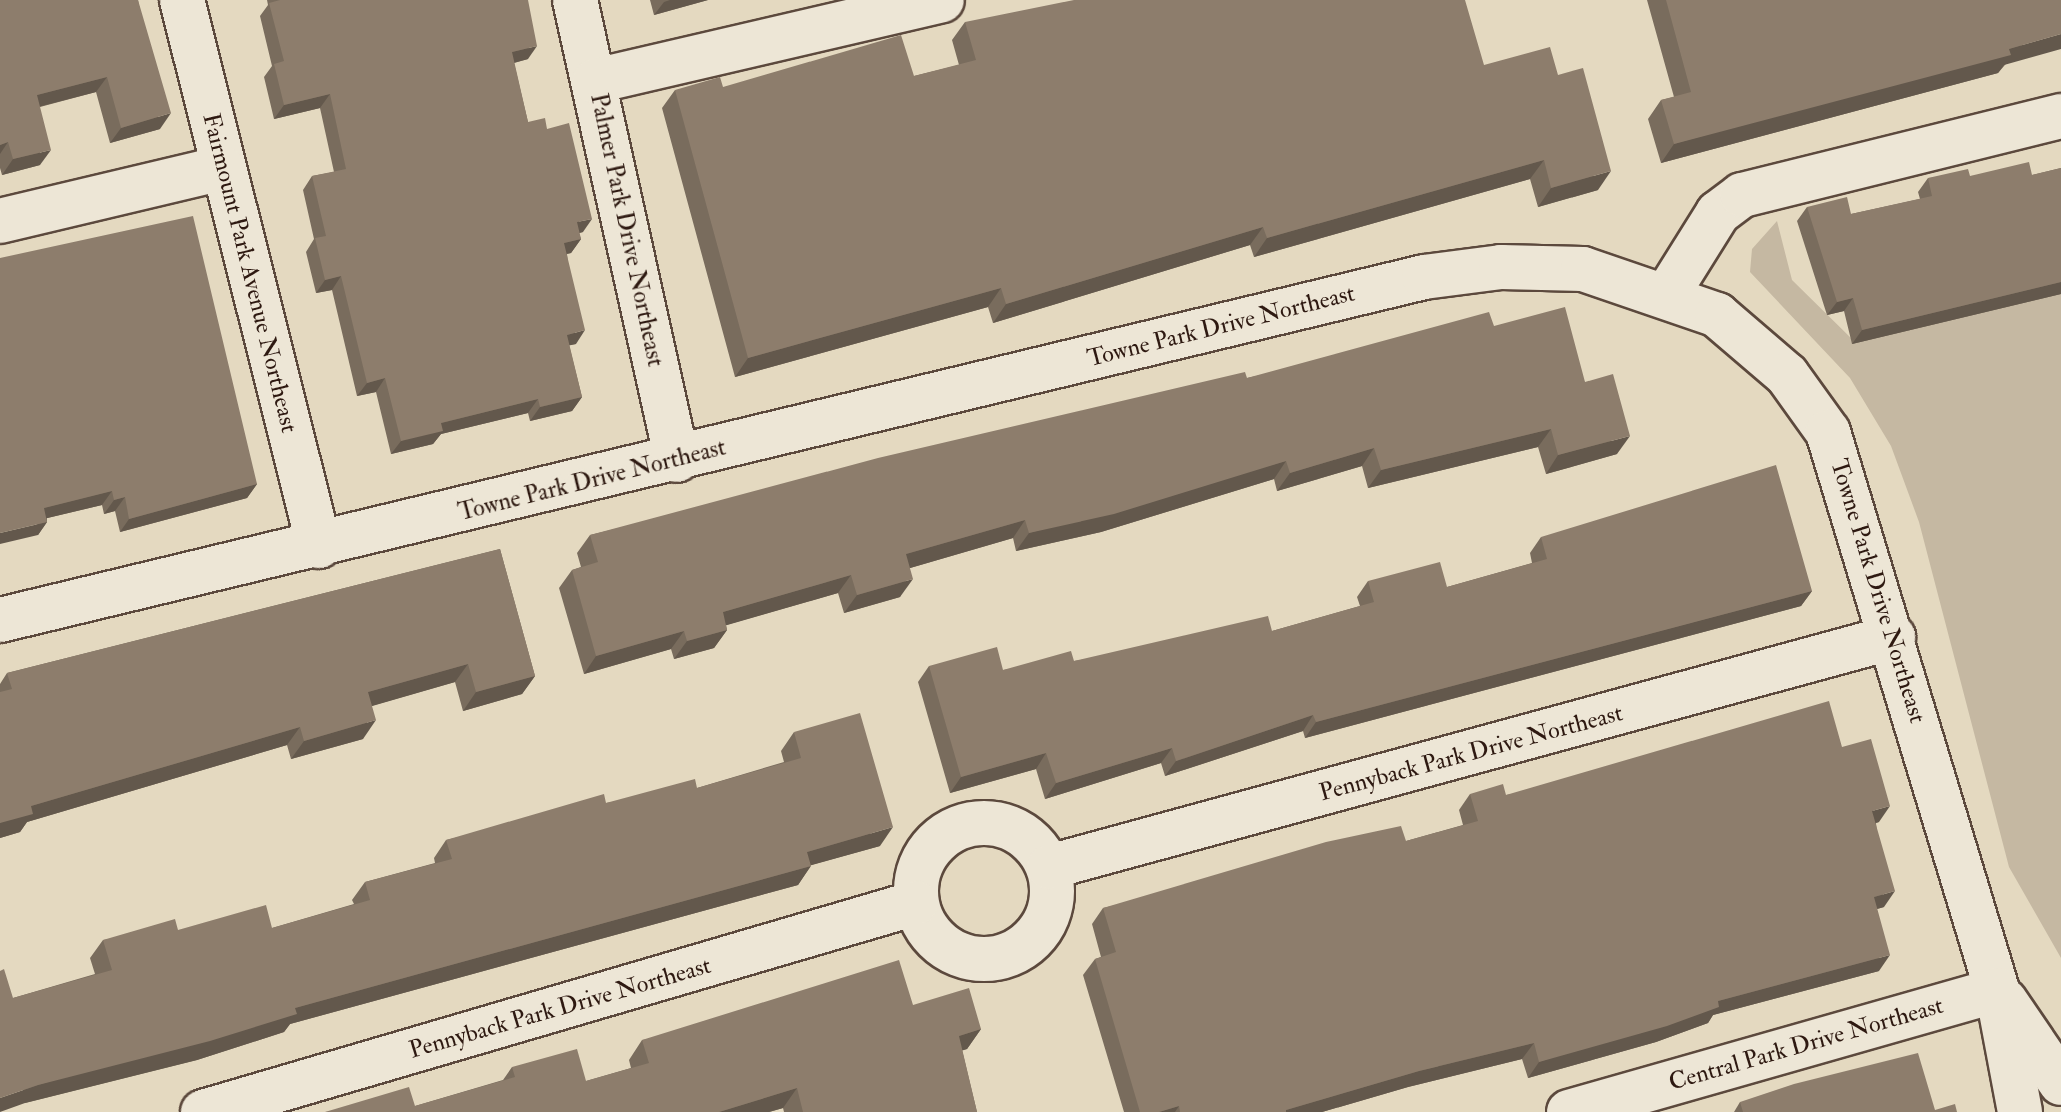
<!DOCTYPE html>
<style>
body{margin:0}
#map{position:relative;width:2061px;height:1112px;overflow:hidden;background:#e4d9c0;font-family:"IM FELL Double Pica",serif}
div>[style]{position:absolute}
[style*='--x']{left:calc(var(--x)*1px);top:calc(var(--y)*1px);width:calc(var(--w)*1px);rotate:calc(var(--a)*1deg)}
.green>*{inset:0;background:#c5b8a2}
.roads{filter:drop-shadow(2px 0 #5c493d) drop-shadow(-2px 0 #5c493d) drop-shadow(0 2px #5c493d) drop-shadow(0 -2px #5c493d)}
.minor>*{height:44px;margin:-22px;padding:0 22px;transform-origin:22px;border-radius:22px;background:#ede6d6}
.minor>.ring{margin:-22px;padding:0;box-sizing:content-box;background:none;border:44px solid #ede6d6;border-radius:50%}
.wall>*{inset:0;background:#796c5d}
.shaded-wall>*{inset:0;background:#63584c}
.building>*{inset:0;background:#8d7d6c}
span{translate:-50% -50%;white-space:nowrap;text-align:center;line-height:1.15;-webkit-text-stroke:6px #ede6d6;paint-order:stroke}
.street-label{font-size:24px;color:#2e1911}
</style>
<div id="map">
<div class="green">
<i style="clip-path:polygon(1777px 221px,1792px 280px,1854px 341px,2061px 290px,2061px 958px,2009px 867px,1919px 522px,1891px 446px,1850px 378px,1750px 272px,1752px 249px)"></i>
</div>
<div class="roads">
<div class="minor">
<i style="--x:182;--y:0;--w:563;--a:75.91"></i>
<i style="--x:575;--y:0;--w:471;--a:77.5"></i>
<i style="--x:595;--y:81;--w:356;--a:-13.1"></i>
<i style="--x:0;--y:221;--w:228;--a:-13.4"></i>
<i style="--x:1668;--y:293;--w:94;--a:-58"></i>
<i style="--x:1718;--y:213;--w:30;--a:-37"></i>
<i style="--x:1742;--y:195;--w:329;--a:-13.9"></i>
<i style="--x:0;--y:620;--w:1465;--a:-13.54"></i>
<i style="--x:1424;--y:277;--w:78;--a:-7.4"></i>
<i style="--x:1501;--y:267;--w:82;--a:1.4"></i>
<i style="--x:1583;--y:269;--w:142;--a:18.9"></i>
<i style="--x:1717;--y:315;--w:92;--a:40.6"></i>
<i style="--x:1787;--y:375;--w:70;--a:54.3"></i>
<i style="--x:1828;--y:432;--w:583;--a:73.15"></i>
<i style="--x:1997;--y:990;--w:124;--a:79.3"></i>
<i class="ring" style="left:916px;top:823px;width:92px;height:92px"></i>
<i style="--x:1049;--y:867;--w:875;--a:-15.24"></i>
<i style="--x:2005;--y:1001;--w:99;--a:55.7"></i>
<i style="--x:203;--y:1112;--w:743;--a:-16.34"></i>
<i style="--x:1569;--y:1112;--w:445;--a:-15.9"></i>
</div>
</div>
<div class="wall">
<i style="clip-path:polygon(0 0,138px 0,160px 129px,110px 143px,96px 92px,40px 107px,40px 165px,2px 175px,0 168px)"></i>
<i style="clip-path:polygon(267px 0,528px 0,528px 59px,514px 63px,528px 122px,547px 129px,583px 232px,579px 233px,581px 239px,571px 253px,567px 254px,576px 344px,569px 345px,582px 397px,572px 411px,530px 421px,528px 413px,441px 434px,433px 444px,391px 454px,376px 392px,357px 396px,332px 290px,316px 293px,306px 252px,314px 239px,303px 190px,312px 176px,334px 172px,320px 108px,274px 119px,264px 77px,272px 66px,260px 16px,268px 5px)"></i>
<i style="clip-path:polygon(650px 0,708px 0,654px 15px)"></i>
<i style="clip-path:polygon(1647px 0,2061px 0,1998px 73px,1661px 163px,1648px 119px,1661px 100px,1674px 97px)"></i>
<i style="clip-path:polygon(965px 22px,1484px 65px,1558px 75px,1598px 190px,1538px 207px,1530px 179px,1254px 257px,1250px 245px,993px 323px,988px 307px,735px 377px,662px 108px,675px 90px,914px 76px,959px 65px,952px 40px)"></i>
<i style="clip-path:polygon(2061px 168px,2061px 294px,1852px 344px,1844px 311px,1827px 315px,1797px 221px,1807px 207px,1851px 214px,1920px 199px,1918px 192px,1928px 178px,1970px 176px,2032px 175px)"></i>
<i style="clip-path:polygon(0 258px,257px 484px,247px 498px,120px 532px,115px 511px,104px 514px,102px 505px,47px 518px,47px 522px,38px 535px)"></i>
<i style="clip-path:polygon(1494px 326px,1585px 382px,1617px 454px,1546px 474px,1538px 447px,1368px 488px,1362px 466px,1277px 491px,1274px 479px,1101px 532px,1016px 551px,1013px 538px,910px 568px,900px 597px,844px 613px,838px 593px,726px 625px,727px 630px,714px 648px,674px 659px,671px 649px,584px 674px,559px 588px,572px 570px,581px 567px,577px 553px,590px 535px,1247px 378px)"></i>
<i style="clip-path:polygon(1541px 537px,1812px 591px,1801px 606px,1305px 738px,1303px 731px,1165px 776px,1161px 763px,1045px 799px,1036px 769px,950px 793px,918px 682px,929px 666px,1003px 670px,1074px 661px,1272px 631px,1360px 606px,1357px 597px,1368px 581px,1447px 587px,1532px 563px,1530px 553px)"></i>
<i style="clip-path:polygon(500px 549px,535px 676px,522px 694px,463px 711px,455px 682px,371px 706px,363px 739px,291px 759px,287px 745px,27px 822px,20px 832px,0 838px,0 684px,7px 673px)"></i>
<i style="clip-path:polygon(794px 732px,880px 846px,811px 865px,798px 885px,290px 1024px,284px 1032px,197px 1060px,25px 1103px,13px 998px,95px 974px,90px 958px,103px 940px,178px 930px,272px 928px,354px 904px,352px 900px,365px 882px,435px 863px,434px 858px,446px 840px,606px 803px,697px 788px,784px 762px,781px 751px)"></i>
<i style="clip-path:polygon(1842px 747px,1879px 822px,1876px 823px,1884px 907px,1877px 909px,1879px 971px,1713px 1015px,1708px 1023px,1656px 1042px,1528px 1078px,1522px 1059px,1408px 1087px,1322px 1112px,1124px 1112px,1083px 975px,1095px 959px,1101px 957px,1092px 924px,1103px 908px,1406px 841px,1463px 825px,1459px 810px,1470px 794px,1506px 795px)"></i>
<i style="clip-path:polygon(913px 1005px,981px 1029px,967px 1049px,962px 1050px,977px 1112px,784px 1112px,783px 1108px,769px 1112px,325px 1112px,415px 1106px,503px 1080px,512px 1067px,586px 1081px,631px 1068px,629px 1060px,642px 1040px)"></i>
<i style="clip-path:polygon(1740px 1102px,1935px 1110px,1957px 1112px,1734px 1112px)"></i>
</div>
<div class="shaded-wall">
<i style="clip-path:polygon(670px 0,708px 0,654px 15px,664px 2px)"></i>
<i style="clip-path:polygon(2061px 34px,2061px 49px,2004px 65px,1998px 73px,1661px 163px,1674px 144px)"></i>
<i style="clip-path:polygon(537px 46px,528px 59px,502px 66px,512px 52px)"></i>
<i style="clip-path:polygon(107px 77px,96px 92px,26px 110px,37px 95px)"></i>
<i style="clip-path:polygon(330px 94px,320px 108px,274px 119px,284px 105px)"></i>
<i style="clip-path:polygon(171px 113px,160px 129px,110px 143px,121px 128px)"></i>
<i style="clip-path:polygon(8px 142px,0 154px,0 145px)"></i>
<i style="clip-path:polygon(51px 150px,40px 165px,2px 175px,13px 159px)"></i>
<i style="clip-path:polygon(1544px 160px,1530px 179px,1254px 257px,1267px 238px)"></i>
<i style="clip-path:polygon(1611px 171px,1598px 190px,1538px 207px,1551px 188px)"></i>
<i style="clip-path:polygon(592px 219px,583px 232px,567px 236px,577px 222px)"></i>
<i style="clip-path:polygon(1263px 227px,1250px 245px,993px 323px,1006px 304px)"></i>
<i style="clip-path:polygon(581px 239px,571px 253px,555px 256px,564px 243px)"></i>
<i style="clip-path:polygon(341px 276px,332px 290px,316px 293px,325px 280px)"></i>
<i style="clip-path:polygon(2061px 282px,2061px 294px,1852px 344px,1862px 330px)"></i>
<i style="clip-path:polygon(1001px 288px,988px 307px,735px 377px,748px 358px)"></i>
<i style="clip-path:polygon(1853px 298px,1844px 311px,1827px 315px,1837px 302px)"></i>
<i style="clip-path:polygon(585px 330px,576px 344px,557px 348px,567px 335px)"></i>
<i style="clip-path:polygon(385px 378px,376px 392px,357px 396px,367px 383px)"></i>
<i style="clip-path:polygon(582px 397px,572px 411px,530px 421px,540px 407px)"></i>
<i style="clip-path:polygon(538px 399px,528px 413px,441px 434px,433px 444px,391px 454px,401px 441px,441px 423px)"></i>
<i style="clip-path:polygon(1551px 429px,1538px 447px,1368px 488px,1381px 470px)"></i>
<i style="clip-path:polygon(1630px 436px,1617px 454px,1546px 474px,1558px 455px)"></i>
<i style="clip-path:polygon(1374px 448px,1362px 466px,1277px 491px,1290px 473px)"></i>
<i style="clip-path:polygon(1286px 461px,1274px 479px,1101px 532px,1016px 551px,1029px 533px)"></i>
<i style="clip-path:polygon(257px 484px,247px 498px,120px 532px,129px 519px)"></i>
<i style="clip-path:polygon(112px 491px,102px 505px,35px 521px,44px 508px)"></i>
<i style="clip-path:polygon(125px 497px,115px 511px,104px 514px,114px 500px)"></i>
<i style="clip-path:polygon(1025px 520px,1013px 538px,893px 573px,906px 554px)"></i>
<i style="clip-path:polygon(47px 522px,38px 535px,0 544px,0 533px)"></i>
<i style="clip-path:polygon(851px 575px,838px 593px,710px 630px,723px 612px)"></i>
<i style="clip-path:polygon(913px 579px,900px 597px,844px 613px,857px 595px)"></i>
<i style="clip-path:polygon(1812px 591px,1801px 606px,1305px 738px,1316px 722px)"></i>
<i style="clip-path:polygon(727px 630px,714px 648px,674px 659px,687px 641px)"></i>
<i style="clip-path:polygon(684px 631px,671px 649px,584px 674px,596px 656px)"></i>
<i style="clip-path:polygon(468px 664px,455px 682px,355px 711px,368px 692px)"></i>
<i style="clip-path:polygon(535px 676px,522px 694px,463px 711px,476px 692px)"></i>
<i style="clip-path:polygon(1313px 715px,1303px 731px,1165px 776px,1176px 761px)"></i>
<i style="clip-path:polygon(376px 720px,363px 739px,291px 759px,304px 741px)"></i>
<i style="clip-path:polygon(300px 727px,287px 745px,27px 822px,20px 832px,0 838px,0 823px,31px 806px)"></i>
<i style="clip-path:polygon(1172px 748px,1161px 763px,1045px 799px,1056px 783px)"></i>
<i style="clip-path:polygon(1046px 753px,1036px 769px,950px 793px,961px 777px)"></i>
<i style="clip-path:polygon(1890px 806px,1879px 822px,1861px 827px,1872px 811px)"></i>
<i style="clip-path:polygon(893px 827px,880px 846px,794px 870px,807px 852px)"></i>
<i style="clip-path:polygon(811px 866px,798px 885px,290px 1024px,284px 1032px,197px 1060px,25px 1103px,0 1112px,0 1098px,38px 1085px,295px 1008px)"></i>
<i style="clip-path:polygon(1895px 891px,1884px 907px,1862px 913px,1874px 897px)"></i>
<i style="clip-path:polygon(1890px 955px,1879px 971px,1713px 1015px,1708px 1023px,1656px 1042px,1528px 1078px,1539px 1062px,1718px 1001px)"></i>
<i style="clip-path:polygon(981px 1029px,967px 1049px,945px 1056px,959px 1036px)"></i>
<i style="clip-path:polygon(1534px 1043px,1522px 1059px,1408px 1087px,1322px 1112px,1284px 1112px,1286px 1110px,1419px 1071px)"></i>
<i style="clip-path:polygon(797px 1088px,783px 1108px,769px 1112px,719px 1112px)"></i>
<i style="clip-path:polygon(1179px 1106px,1175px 1112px,1159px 1112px)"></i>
</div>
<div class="building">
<i style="clip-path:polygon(0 0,138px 0,171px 113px,121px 128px,107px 77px,37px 95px,51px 150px,13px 159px,8px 142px,0 145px)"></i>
<i style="clip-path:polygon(280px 0,528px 0,537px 46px,512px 52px,528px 122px,545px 118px,547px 129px,569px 123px,592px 219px,577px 222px,581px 239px,564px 243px,585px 330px,567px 335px,582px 397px,540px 407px,538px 399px,441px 423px,443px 431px,401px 441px,385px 378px,367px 383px,341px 276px,325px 280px,315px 238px,326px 236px,312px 176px,346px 169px,330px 94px,284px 105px,274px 64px,284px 61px,269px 3px)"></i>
<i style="clip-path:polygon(1074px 0,1465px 0,1484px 65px,1550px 47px,1558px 75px,1583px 68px,1611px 171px,1551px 188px,1544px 160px,1267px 238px,1263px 227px,1006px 304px,1001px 288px,748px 358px,675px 90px,720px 77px,723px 87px,901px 35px,914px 76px,976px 60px,965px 22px)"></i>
<i style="clip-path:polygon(1666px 0,2061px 0,2061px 34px,2009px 49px,2011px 55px,1674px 144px,1661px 100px,1691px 92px)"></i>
<i style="clip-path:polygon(2029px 162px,2032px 175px,2061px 168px,2061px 282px,1862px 330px,1853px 298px,1837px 302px,1807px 207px,1847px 197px,1851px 214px,1932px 196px,1928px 178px,1968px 169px,1970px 176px)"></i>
<i style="clip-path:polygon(193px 216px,257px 484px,129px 519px,125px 497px,114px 500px,112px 491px,44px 508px,47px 522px,0 533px,0 258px)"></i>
<i style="clip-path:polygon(1565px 307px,1585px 382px,1613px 374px,1630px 436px,1558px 455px,1551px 429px,1381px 470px,1374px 448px,1290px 473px,1286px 461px,1114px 514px,1029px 533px,1025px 520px,906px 554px,913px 579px,857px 595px,851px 575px,723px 612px,727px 630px,687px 641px,684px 631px,596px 656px,572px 570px,598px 562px,590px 535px,878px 458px,1245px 372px,1247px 378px,1489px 312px,1494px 326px)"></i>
<i style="clip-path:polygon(1776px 465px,1812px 591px,1316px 722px,1313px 715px,1176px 761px,1172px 748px,1056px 783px,1046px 753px,961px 777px,929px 666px,997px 647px,1003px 670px,1071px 651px,1074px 661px,1268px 616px,1272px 631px,1374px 602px,1368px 581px,1440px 562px,1447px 587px,1547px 559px,1541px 537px)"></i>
<i style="clip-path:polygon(500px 549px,535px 676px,476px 692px,468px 664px,368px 692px,376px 720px,304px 741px,300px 727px,31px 806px,33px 814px,0 823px,0 692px,12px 689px,7px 673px)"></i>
<i style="clip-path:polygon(1829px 701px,1842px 747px,1871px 739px,1890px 806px,1872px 811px,1895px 891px,1874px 897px,1890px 955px,1718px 1001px,1719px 1007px,1667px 1026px,1539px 1062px,1534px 1043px,1419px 1071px,1286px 1110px,1286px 1112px,1180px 1112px,1179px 1106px,1159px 1112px,1140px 1112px,1095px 959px,1116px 952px,1103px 908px,1326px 842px,1401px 826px,1406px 841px,1478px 821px,1470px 794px,1503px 784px,1506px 795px)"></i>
<i style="clip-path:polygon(860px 713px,893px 827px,807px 852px,811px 866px,295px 1008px,297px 1014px,210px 1041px,38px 1085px,0 1098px,0 971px,4px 969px,13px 998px,112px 970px,103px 940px,175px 919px,178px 930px,266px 905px,272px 928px,370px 900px,365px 882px,452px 859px,446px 840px,604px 794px,606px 803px,695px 779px,697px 788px,801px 758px,794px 732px)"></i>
<i style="clip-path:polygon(899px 960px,913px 1005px,969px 988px,981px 1029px,959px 1036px,977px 1112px,803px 1112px,797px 1088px,719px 1112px,325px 1112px,409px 1087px,415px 1106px,515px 1077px,512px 1067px,577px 1049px,586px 1081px,649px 1063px,642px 1040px)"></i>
<i style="clip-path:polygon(1918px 1053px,1935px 1110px,1955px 1104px,1957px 1112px,1743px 1112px,1740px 1102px,1794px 1084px)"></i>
</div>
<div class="street-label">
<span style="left:627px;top:230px;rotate:78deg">Palmer Park Drive Northeast</span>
<span style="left:250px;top:273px;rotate:76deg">Fairmount Park Avenue Northeast</span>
<span style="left:1221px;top:326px;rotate:-14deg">Towne Park Drive Northeast</span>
<span style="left:592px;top:480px;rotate:-14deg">Towne Park Drive Northeast</span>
<span style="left:1878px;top:591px;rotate:73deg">Towne Park Drive Northeast</span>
<span style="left:1471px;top:753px;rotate:-15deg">Pennyback Park Drive Northeast</span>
<span style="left:560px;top:1008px;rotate:-16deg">Pennyback Park Drive Northeast</span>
<span style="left:1806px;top:1044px;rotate:-16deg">Central Park Drive Northeast</span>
</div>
</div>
